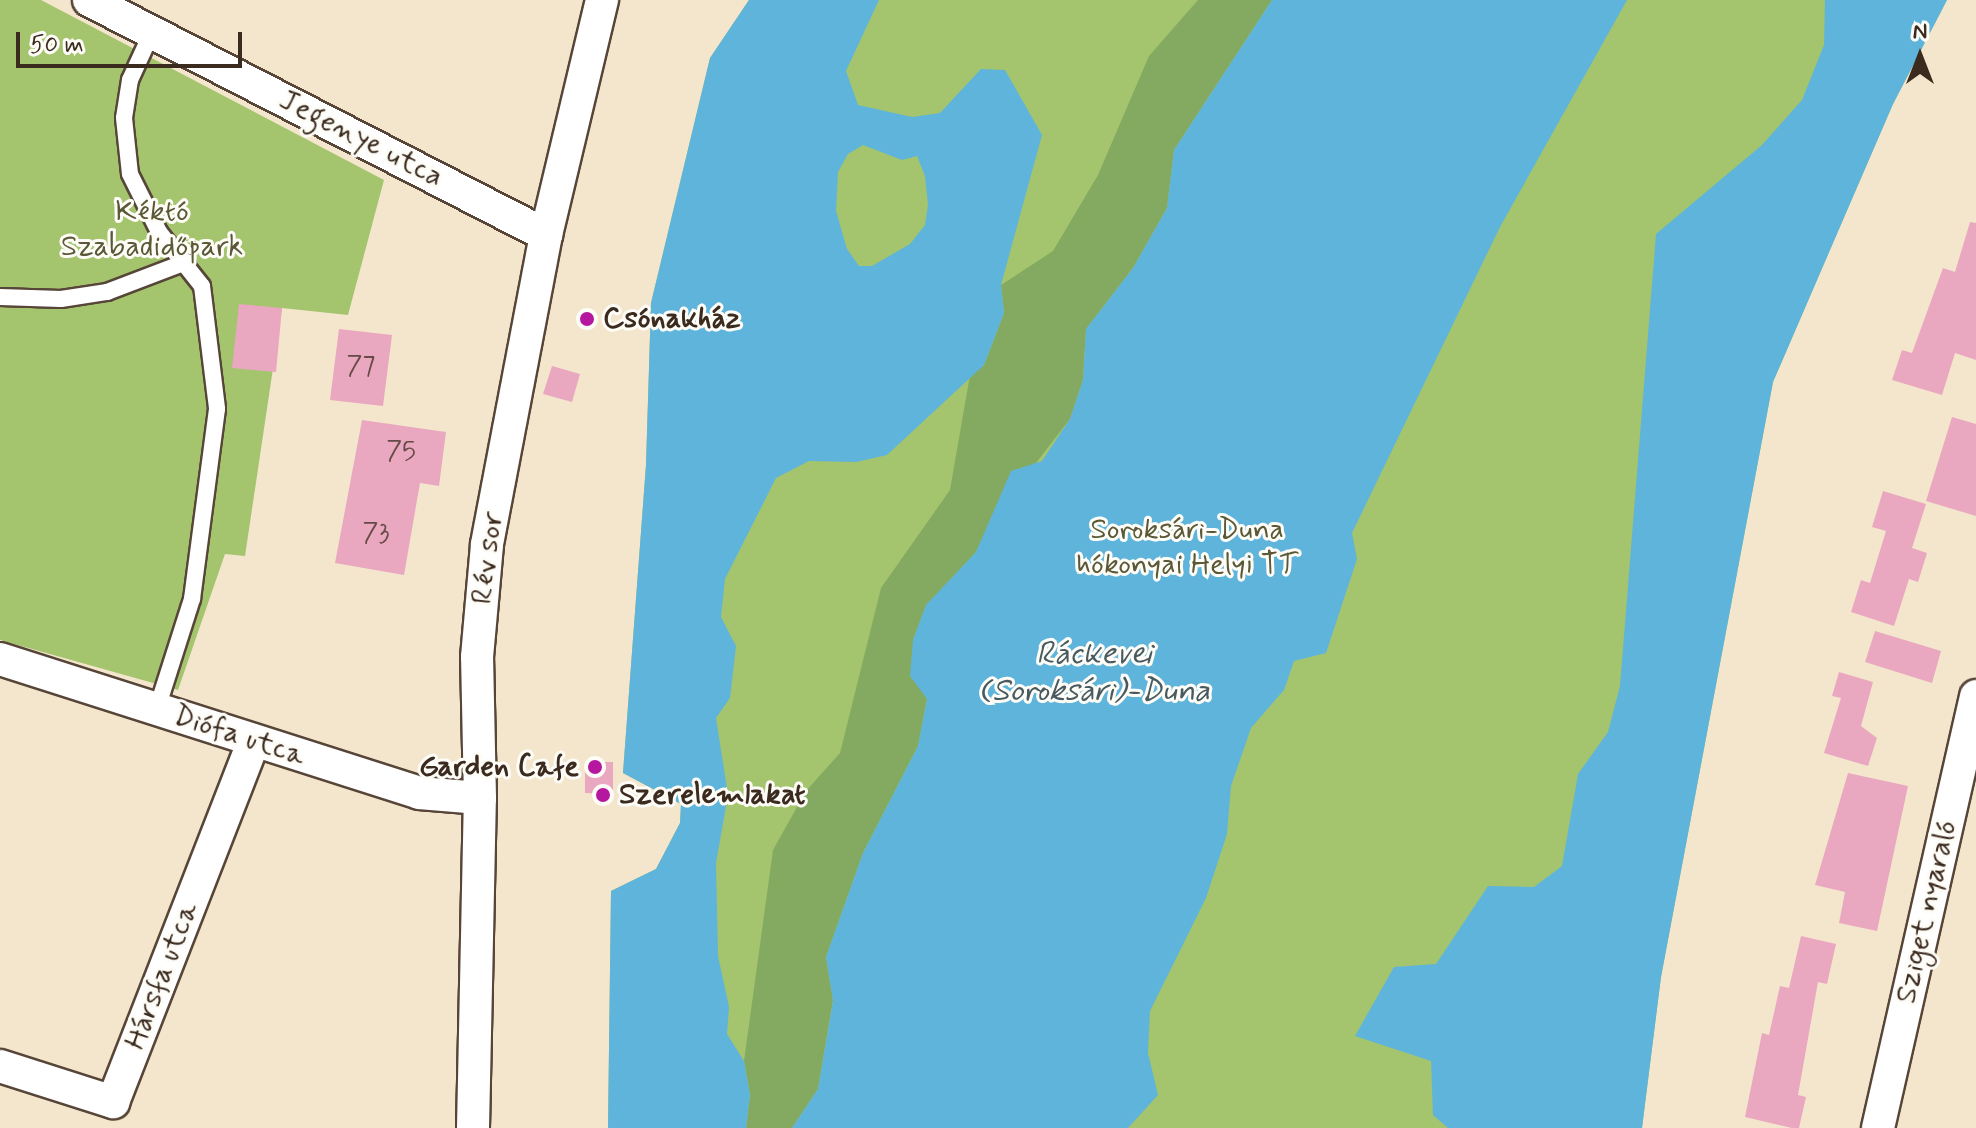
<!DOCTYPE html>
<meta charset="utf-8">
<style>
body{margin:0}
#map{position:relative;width:1976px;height:1128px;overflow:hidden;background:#f4e6cd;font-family:Mynerve,sans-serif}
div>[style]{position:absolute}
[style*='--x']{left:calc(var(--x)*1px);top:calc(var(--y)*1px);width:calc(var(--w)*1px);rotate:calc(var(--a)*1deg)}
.green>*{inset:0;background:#a4c46d}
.forest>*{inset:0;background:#83aa60}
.water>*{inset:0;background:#5fb4db}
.building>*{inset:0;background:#e9a8c0}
.roads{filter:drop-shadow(2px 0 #574638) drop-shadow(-2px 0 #574638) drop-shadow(0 2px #574638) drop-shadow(0 -2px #574638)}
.service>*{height:16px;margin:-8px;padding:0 8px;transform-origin:8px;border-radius:8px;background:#fff}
.minor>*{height:32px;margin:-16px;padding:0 16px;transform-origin:16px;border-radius:16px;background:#fff}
.dots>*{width:22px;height:22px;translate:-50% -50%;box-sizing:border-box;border:4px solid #fdfcf7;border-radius:50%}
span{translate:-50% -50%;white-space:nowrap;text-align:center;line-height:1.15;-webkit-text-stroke:6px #fdfcf7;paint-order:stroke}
.number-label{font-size:26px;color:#664a46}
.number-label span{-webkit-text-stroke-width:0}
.street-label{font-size:30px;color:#3b2a1e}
.park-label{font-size:30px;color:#5a5836}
.poi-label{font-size:30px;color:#3b2a1e;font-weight:700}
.left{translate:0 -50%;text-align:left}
.right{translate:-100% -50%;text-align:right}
.water-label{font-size:32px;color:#485a60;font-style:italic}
.north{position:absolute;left:1880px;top:16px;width:80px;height:80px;-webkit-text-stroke:6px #fdfcf7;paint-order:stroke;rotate:0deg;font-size:22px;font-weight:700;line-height:32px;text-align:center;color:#3b2a1e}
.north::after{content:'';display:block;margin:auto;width:28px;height:36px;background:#3b2a1e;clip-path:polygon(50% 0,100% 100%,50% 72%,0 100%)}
.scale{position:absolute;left:16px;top:32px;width:226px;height:36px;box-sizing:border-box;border:4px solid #3b2a1e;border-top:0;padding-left:10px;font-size:24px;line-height:28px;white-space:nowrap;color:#3b2a1e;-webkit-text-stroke:6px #fdfcf7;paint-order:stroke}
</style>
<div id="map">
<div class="green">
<i style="clip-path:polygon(0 0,41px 0,384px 180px,348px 315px,282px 308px,245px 556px,225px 554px,178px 690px,0 640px)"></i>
<i style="clip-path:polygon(749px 0,1947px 0,1893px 104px,1773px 382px,1661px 977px,1642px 1128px,608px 1128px,611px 891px,656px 869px,680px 823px,681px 804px,623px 773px,646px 465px,651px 303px,710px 58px)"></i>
</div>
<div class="forest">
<i style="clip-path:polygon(1198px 0,1272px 0,1174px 150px,1167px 208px,1133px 268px,1086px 329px,1083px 380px,1070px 419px,995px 516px,976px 552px,926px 606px,913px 640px,927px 699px,918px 746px,863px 853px,826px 957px,833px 1000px,818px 1089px,792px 1128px,746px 1128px,750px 1095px,744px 1061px,773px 850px,806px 791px,840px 753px,881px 588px,950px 490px,970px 375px,984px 365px,1004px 313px,1001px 285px,1053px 251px,1098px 175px,1149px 56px)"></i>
</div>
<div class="water">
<i style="clip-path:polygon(evenodd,749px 0,879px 0,846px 71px,858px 105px,912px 117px,940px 113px,981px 69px,1005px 70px,1042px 135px,1001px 285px,1004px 313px,984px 365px,887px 455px,856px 462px,809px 461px,776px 478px,725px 579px,721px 617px,736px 646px,730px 698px,716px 718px,728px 795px,716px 863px,718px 956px,729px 1007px,727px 1034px,744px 1061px,750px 1095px,746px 1128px,608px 1128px,611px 891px,656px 869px,680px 823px,681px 804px,623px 773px,646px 465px,651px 303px,710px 58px,749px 0,863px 145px,902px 160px,917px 156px,925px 176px,928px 205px,925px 225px,910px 244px,872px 266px,859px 266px,847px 249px,836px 211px,838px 172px,848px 154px,863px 145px)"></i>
<i style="clip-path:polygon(1272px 0,1627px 0,1500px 227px,1352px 533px,1357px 559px,1326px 653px,1294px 661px,1284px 690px,1251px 728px,1231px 786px,1227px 834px,1206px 898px,1150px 1011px,1148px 1053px,1158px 1095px,1128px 1128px,792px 1128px,818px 1089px,833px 1001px,826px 957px,863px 853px,918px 746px,927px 699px,910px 676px,913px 640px,926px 605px,976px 552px,1011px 471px,1042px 461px,1070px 419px,1083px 380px,1086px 329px,1133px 268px,1167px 208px,1174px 150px)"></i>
<i style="clip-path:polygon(1825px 0,1947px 0,1893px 104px,1773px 382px,1661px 977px,1642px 1128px,1448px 1128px,1433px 1115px,1431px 1061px,1355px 1036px,1394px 967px,1436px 964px,1488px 886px,1534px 887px,1562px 866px,1578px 774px,1608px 732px,1620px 686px,1656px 234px,1762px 145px,1802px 100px,1824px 45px)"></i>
</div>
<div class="building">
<i style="clip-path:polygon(1970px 222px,1976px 223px,1976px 360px,1955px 353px,1942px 395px,1892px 380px,1902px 350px,1912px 353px,1943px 268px,1955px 272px)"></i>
<i style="clip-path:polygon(239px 304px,282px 308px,276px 372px,232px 368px)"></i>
<i style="clip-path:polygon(339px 329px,392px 335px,383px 406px,330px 400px)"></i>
<i style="clip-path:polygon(552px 366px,580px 374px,572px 402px,543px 394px)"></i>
<i style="clip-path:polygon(1952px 417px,1976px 424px,1976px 516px,1926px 501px)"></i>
<i style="clip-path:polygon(362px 420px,446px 432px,439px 486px,420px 483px,404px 575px,335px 563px)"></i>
<i style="clip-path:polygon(1883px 491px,1926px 504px,1912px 548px,1927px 553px,1918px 582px,1909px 579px,1894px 626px,1851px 612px,1861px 580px,1870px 583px,1886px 531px,1872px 527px)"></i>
<i style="clip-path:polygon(1875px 631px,1941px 651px,1932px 683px,1865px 662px)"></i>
<i style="clip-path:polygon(1839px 672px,1873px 682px,1861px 726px,1877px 738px,1868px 766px,1824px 753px,1841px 698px,1832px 696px)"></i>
<i style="clip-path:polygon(585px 762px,613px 762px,613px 794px,585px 793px)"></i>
<i style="clip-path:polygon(1848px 773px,1908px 786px,1877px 931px,1839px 923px,1845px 892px,1815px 885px)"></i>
<i style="clip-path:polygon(1801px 936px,1836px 944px,1827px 984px,1818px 982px,1798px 1095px,1806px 1097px,1799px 1128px,1792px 1128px,1745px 1117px,1762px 1033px,1769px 1035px,1780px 986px,1789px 988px)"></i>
</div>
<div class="roads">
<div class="service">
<i style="--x:152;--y:32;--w:53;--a:114.6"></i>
<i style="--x:130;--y:80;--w:38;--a:99"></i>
<i style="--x:124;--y:118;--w:56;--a:83.9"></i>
<i style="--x:130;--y:174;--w:65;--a:63.4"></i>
<i style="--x:159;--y:232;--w:69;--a:51.5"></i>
<i style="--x:202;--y:286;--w:124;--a:83"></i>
<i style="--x:217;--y:409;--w:192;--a:97.5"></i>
<i style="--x:192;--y:599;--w:115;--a:107.7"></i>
<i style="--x:0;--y:297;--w:61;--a:1.9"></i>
<i style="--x:61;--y:299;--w:47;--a:-8.7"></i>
<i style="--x:107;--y:292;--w:85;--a:-20.8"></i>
</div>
<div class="minor">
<i style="--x:89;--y:0;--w:514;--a:27.21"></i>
<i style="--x:0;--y:659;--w:440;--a:17.7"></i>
<i style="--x:419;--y:793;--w:61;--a:4.7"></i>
<i style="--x:0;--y:1066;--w:119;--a:17.7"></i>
<i style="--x:113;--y:1102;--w:388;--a:-68.7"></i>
<i style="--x:473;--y:1128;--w:330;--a:-88.8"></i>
<i style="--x:480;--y:798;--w:141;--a:-91.2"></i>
<i style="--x:477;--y:657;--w:113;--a:-84.9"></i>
<i style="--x:487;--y:544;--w:315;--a:-79.2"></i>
<i style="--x:546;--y:235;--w:242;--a:-76.6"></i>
<i style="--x:1878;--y:1128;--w:443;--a:-77.2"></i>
</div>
</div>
<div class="dots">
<i style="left:587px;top:319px;background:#b5179e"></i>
<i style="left:595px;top:767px;background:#b5179e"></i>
<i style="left:603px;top:795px;background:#b5179e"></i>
</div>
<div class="number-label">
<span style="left:361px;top:368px">77</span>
<span style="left:401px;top:453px">75</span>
<span style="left:376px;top:535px">73</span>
</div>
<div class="street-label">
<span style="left:361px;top:139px;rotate:27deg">Jegenye utca</span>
<span style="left:488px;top:558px;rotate:-83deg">Rév sor</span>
<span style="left:239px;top:736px;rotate:18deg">Diófa utca</span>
<span style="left:1927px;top:912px;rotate:-77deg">Sziget nyaraló</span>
<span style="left:162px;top:976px;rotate:-69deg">Hársfa utca</span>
</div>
<div class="park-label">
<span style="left:152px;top:229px">Kéktó<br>Szabadidőpark</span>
<span style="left:1187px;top:547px">Soroksári-Duna<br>hókonyai Helyi TT</span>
</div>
<div class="poi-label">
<span class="left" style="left:603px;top:319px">Csónakház</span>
<span class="right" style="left:579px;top:767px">Garden Cafe</span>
<span class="left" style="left:619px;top:795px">Szerelemlakat</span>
</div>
<div class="water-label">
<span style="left:1094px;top:673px">Ráckevei<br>(Soroksári)-Duna</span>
</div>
<div class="north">N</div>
<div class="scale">50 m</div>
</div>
